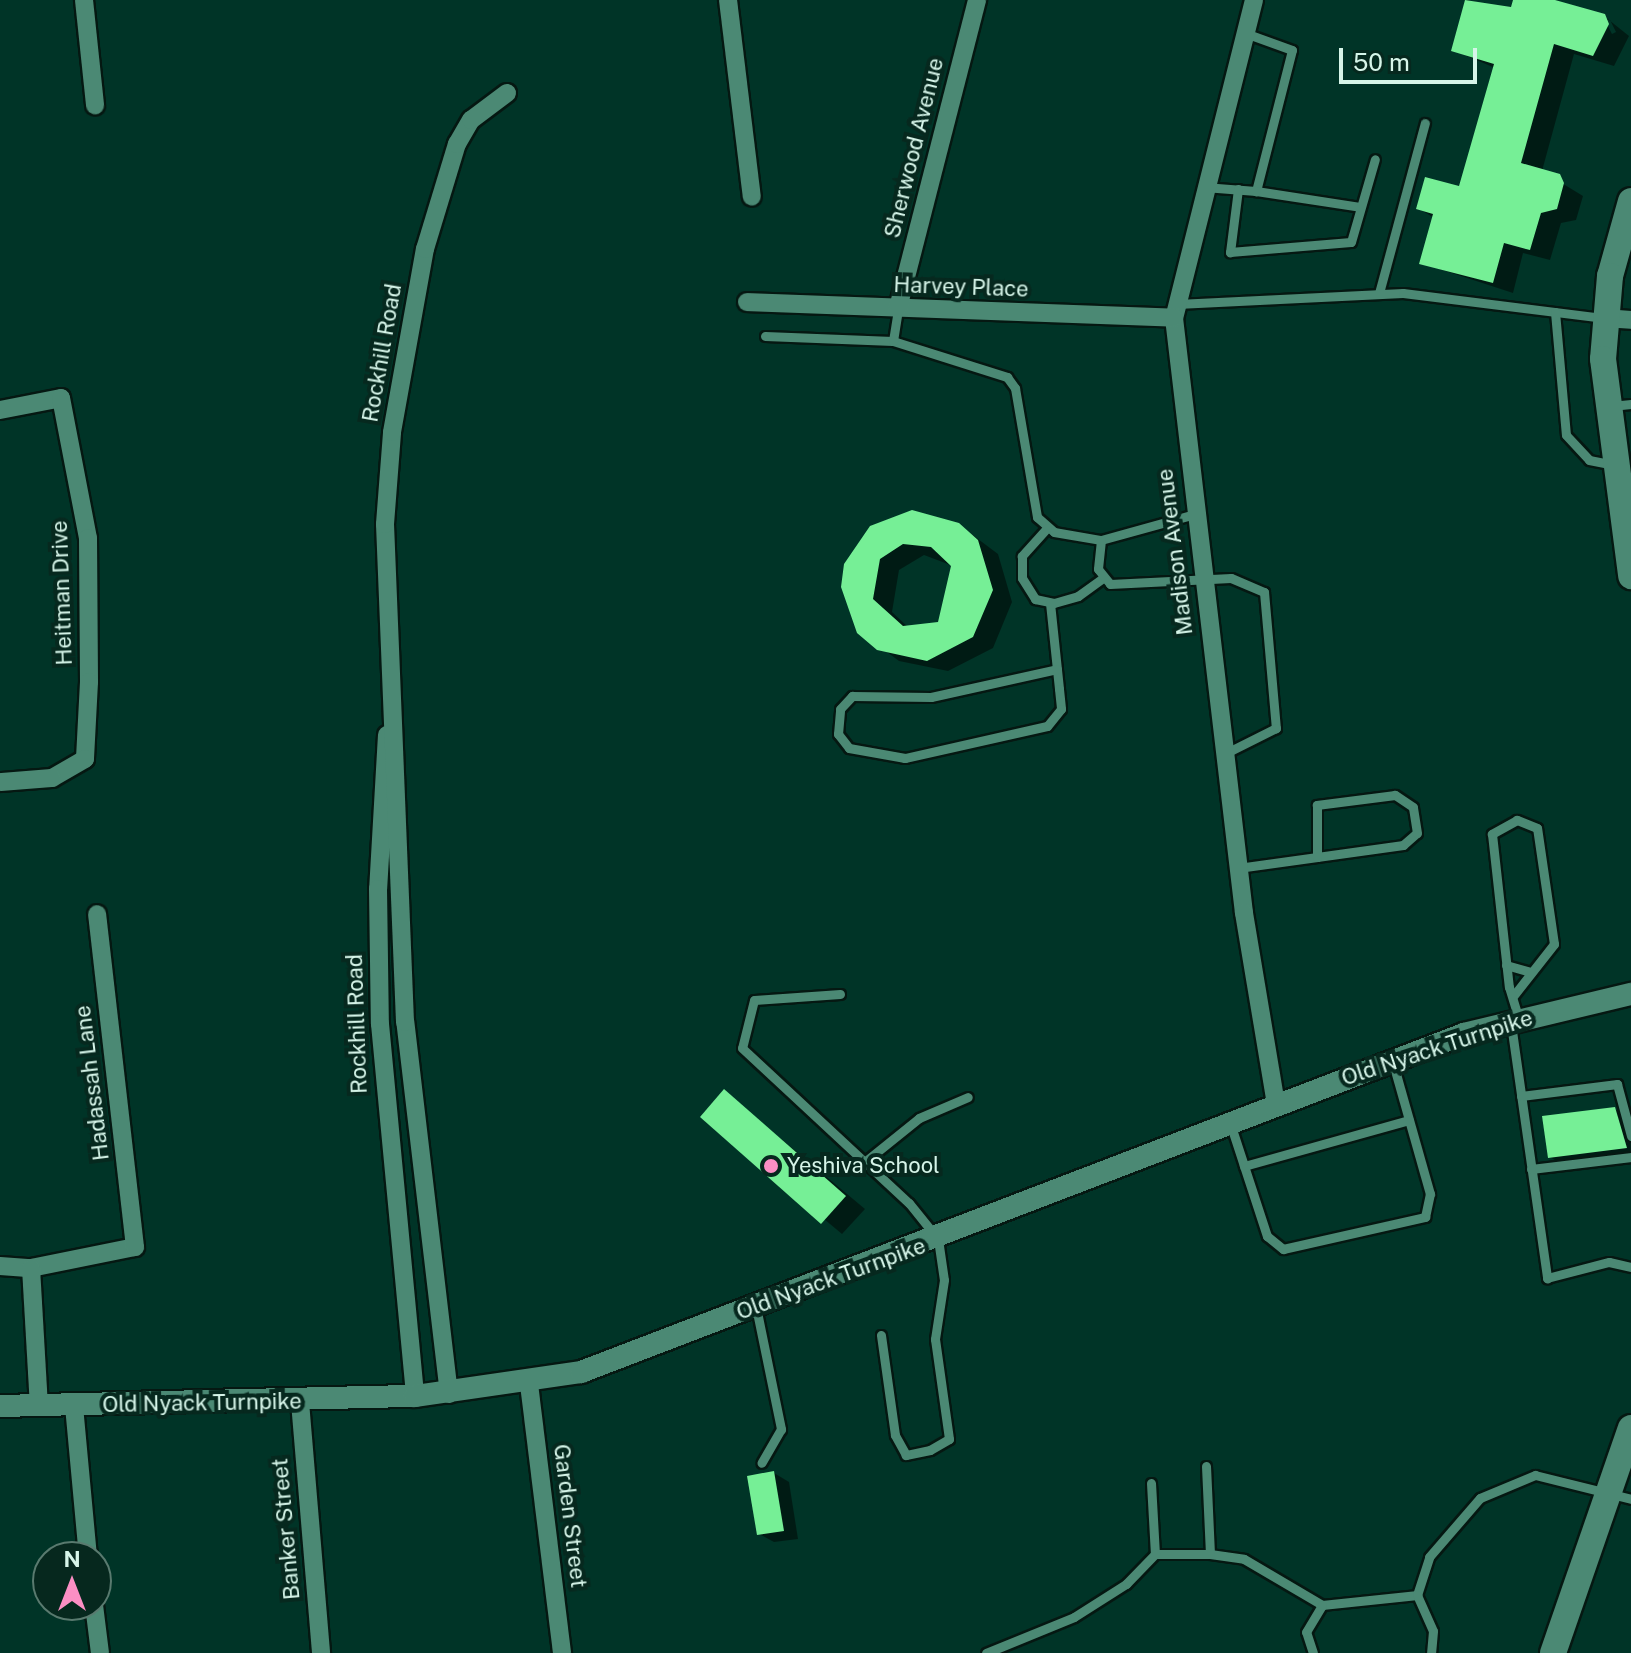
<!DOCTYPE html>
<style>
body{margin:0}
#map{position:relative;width:1631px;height:1653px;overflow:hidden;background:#003427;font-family:"Public Sans",sans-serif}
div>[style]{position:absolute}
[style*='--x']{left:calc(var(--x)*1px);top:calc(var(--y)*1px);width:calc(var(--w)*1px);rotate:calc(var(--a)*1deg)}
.shadow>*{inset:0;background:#0007}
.building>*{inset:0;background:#76ef96}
.roads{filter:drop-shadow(2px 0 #051812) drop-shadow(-2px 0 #051812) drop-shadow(0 2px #051812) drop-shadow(0 -2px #051812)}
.service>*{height:9px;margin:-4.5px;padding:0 4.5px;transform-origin:4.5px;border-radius:4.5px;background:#4b8974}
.minor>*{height:18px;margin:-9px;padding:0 9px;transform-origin:9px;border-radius:9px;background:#4b8974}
.tertiary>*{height:22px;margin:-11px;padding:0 11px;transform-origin:11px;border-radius:11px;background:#4b8974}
.secondary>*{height:26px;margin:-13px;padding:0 13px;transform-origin:13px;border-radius:13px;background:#4b8974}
.dots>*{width:22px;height:22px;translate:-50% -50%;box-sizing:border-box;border:4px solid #06281e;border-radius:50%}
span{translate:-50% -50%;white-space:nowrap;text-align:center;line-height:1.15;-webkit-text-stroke:8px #06281e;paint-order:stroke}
.street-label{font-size:22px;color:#d6f5e9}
.poi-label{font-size:22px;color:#d6f5e9}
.left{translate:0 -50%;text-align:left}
.north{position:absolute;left:32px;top:1541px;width:80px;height:80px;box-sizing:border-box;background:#06281e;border:2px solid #597a6f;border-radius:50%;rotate:0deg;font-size:22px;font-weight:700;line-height:32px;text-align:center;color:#d6f5e9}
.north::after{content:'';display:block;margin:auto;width:28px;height:36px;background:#fb8fc4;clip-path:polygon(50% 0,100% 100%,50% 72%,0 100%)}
.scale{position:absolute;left:1339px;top:48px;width:138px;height:36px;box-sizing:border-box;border:4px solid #d6f5e9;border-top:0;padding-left:10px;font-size:24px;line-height:28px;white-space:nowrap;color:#d6f5e9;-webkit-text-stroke:6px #06281e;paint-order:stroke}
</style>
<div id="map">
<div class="shadow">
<i style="clip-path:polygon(evenodd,1467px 0,1512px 10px,1515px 0,1548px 0,1604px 16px,1629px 36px,1614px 66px,1574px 54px,1542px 171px,1583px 196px,1576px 220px,1561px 223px,1550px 260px,1523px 253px,1513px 293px,1421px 263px,1434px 218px,1418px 208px,1461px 188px,1495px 68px,1453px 50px,1467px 0,1605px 20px,1610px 20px,1616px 32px,1612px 34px,1605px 20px)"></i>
<i style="clip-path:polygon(evenodd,958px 524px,998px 554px,1012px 602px,993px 648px,948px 671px,899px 661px,859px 631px,871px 528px,958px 524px,924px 555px,953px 566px,939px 624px,909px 628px,892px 612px,899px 570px,924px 555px)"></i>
<i style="clip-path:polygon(725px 1092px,865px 1209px,842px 1234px,702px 1117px)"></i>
<i style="clip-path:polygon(1615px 1109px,1630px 1118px,1631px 1157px,1564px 1166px,1550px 1157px)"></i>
<i style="clip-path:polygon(774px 1473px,789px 1482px,798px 1539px,774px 1542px,759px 1534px)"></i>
</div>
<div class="building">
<i style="clip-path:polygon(1465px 0,1511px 7px,1513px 0,1555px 0,1605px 14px,1609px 24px,1593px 56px,1554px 44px,1521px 163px,1560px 174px,1564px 183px,1557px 209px,1541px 213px,1530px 250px,1504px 243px,1493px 283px,1419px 264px,1433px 214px,1416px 209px,1425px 177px,1459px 186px,1494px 64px,1451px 51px)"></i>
<i style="clip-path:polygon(evenodd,912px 510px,959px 523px,978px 540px,993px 590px,973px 637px,927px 661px,877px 650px,857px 633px,841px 587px,844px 564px,870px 526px,912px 510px,903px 544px,931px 547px,951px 566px,938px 622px,903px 626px,873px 599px,880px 559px,903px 544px)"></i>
<i style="clip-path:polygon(724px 1089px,846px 1196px,821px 1224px,700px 1117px)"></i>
<i style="clip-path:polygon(1615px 1107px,1627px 1148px,1548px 1158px,1542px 1116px)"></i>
<i style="clip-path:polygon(774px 1471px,784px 1531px,757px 1535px,747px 1476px)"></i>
</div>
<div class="roads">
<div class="service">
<i style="--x:1245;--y:33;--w:50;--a:19.9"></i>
<i style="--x:1292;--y:50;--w:146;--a:104.3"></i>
<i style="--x:1256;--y:191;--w:105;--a:8.7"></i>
<i style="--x:1204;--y:187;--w:52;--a:4.4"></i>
<i style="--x:1238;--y:189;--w:64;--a:97.2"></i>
<i style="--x:1230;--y:252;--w:121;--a:-4.7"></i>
<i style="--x:1351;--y:242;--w:86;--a:-73.9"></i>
<i style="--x:1379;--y:293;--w:176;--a:-74.9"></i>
<i style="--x:1177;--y:304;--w:226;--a:-2.8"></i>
<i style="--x:1403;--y:293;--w:203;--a:7.1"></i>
<i style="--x:1555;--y:312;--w:123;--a:84.9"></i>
<i style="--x:1566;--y:435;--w:34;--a:47"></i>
<i style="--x:1589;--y:460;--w:26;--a:11"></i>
<i style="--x:765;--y:336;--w:128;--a:2.2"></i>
<i style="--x:893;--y:341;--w:120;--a:17.5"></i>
<i style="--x:1007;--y:377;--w:14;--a:54"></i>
<i style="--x:1015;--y:388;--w:131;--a:80.3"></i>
<i style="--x:1037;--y:517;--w:23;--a:41"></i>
<i style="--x:1054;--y:532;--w:48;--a:9.7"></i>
<i style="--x:1101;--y:540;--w:98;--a:-15.5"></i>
<i style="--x:893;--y:341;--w:33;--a:-81"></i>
<i style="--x:1611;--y:406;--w:20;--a:-6"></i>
<i style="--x:1047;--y:528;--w:38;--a:132"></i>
<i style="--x:1022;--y:556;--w:22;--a:90"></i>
<i style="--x:1022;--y:578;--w:25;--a:58"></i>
<i style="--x:1035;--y:599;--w:19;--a:12"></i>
<i style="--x:1054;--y:603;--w:25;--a:-16"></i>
<i style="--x:1078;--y:596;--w:31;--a:-36"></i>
<i style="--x:1101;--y:540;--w:29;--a:96"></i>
<i style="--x:1098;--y:569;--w:19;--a:51"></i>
<i style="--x:1110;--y:584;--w:121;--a:-2.8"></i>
<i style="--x:1231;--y:578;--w:36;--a:23"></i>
<i style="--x:1264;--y:592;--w:137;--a:85"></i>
<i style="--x:1276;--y:728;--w:58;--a:153.4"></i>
<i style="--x:1050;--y:603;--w:86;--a:84"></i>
<i style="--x:1059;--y:689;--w:20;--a:84"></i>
<i style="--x:1061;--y:709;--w:22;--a:129"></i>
<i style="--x:1047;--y:726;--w:146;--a:167.3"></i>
<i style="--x:905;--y:758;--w:57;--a:-169.9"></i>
<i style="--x:849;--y:748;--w:18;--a:-128"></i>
<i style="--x:838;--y:734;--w:25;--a:-85"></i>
<i style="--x:840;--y:709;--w:18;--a:-47"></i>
<i style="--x:852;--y:696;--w:79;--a:0.7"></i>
<i style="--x:931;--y:697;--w:129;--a:-12.5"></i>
<i style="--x:1238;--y:868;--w:80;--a:-7.9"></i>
<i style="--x:1317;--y:857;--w:87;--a:-7.9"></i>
<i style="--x:1403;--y:845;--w:18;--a:-41"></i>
<i style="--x:1417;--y:833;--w:26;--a:-99"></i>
<i style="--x:1413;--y:807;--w:22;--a:-146"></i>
<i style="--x:1395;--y:795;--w:79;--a:172.7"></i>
<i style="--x:1317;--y:805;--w:52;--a:90"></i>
<i style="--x:1506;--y:965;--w:26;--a:16"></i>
<i style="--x:840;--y:994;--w:86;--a:176"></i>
<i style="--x:754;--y:1000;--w:49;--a:104"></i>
<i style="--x:742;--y:1048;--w:228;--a:42.9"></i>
<i style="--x:909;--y:1203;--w:46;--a:51.1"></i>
<i style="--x:938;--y:1239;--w:41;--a:81.7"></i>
<i style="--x:944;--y:1280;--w:60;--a:98.7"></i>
<i style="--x:935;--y:1339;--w:101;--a:82"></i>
<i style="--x:949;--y:1439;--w:22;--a:150"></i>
<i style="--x:930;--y:1450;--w:25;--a:168"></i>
<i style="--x:906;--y:1455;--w:23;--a:-119"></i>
<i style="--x:895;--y:1435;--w:101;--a:-98"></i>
<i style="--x:1514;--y:995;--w:65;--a:-51.9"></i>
<i style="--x:1554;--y:944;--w:117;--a:-98.3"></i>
<i style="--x:1537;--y:828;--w:22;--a:-158"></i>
<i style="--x:1517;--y:820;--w:29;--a:151"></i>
<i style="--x:1492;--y:834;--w:154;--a:83.7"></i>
<i style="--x:1509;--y:987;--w:34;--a:73"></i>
<i style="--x:1511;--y:1024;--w:257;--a:81.9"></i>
<i style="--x:1547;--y:1278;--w:64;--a:-14.5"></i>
<i style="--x:1609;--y:1262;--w:23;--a:13"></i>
<i style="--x:1521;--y:1096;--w:97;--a:-7.1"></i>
<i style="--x:1617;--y:1084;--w:54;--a:74.9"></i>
<i style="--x:1231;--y:1126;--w:116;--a:71.9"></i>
<i style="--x:1267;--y:1236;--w:21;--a:39"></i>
<i style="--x:1283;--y:1249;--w:146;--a:-12.7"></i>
<i style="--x:1425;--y:1217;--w:24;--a:-78"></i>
<i style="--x:1430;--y:1194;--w:136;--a:-105.8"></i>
<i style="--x:862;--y:1164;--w:73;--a:-38.9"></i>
<i style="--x:919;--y:1118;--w:53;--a:-23.2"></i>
<i style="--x:1244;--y:1166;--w:171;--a:-15.6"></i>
<i style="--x:1531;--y:1169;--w:101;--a:-6.8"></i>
<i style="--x:756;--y:1307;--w:125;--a:78.4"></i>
<i style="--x:781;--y:1429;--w:39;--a:120"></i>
<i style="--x:1206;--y:1466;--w:88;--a:87.4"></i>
<i style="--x:1210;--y:1554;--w:34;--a:8"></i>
<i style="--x:1244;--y:1559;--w:91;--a:30.5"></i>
<i style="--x:1322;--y:1605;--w:96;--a:-6"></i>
<i style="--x:1417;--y:1595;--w:40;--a:-72"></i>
<i style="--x:1429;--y:1557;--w:78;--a:-49.2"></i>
<i style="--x:1480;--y:1498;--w:60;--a:-22.7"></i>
<i style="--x:1535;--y:1475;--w:99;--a:14"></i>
<i style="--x:1151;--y:1483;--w:71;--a:86.8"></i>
<i style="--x:1155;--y:1554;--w:55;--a:0"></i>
<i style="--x:1417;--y:1595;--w:39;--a:66"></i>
<i style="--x:1433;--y:1631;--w:22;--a:95"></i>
<i style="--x:986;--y:1653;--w:95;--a:-22.2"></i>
<i style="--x:1074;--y:1617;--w:62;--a:-32.4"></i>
<i style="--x:1126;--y:1584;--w:42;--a:-46"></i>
<i style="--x:1313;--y:1653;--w:22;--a:-108"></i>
<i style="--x:1306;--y:1632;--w:31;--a:-59"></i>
</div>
<div class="minor">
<i style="--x:84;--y:0;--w:106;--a:84"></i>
<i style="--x:728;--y:0;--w:198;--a:83.1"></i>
<i style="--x:1254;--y:0;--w:328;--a:104.1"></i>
<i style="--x:1174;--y:318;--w:599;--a:83.29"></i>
<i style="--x:1244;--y:913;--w:194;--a:80.5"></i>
<i style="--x:747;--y:302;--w:427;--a:2.1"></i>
<i style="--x:898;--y:308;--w:318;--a:-75.6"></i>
<i style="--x:1604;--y:318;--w:27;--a:4"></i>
<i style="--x:0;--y:410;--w:62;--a:-11.1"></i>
<i style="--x:61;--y:398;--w:143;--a:79.1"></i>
<i style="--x:88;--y:538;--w:144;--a:89.6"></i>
<i style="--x:89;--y:682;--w:77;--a:93"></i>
<i style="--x:85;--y:759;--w:38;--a:150"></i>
<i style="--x:52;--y:778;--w:52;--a:175.6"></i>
<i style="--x:387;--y:735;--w:154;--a:93.3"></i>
<i style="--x:378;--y:889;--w:135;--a:89.2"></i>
<i style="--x:380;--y:1024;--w:374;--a:84.6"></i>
<i style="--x:0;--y:1266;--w:31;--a:4"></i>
<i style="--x:31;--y:1268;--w:106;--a:-11.4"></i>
<i style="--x:135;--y:1247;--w:335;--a:-96.5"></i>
<i style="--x:31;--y:1268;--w:138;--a:86.7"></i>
<i style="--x:529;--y:1384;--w:271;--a:83"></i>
<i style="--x:449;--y:1394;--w:375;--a:-96.7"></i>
<i style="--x:405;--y:1022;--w:498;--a:-92.3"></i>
<i style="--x:385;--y:524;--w:92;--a:-85.6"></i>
<i style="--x:392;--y:432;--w:186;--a:-79.8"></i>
<i style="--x:425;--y:249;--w:110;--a:-73.1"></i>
<i style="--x:457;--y:144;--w:28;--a:-60"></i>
<i style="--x:471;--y:120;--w:45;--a:-36.9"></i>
<i style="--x:300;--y:1402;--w:252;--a:85.2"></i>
<i style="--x:74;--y:1406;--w:152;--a:84.7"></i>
<i style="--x:94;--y:1605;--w:48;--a:82.9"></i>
</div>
<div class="tertiary">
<i style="--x:0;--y:1406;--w:415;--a:-1.4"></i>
<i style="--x:415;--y:1396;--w:168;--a:-8.2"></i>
<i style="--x:581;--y:1372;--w:945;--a:-20.95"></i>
<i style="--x:1464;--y:1034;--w:172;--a:-13.5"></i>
</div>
<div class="secondary">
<i style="--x:1631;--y:201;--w:78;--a:105.6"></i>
<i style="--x:1610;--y:276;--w:83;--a:94.8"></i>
<i style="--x:1603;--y:359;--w:219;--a:82.6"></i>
<i style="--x:1553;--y:1653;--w:238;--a:-70.9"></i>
</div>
</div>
<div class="dots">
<i style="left:771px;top:1166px;background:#fb8fc4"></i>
</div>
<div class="street-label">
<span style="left:914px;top:148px;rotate:-76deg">Sherwood Avenue</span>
<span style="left:961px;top:287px;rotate:2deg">Harvey Place</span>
<span style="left:382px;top:353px;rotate:-80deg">Rockhill Road</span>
<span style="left:1175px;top:552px;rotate:-97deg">Madison Avenue</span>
<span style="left:62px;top:593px;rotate:-92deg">Heitman Drive</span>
<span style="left:357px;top:1024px;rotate:-92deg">Rockhill Road</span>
<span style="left:1437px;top:1048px;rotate:-18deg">Old Nyack Turnpike</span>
<span style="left:92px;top:1083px;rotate:-97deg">Hadassah Lane</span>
<span style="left:831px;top:1279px;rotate:-20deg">Old Nyack Turnpike</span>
<span style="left:202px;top:1403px;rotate:-1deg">Old Nyack Turnpike</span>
<span style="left:570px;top:1516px;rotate:83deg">Garden Street</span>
<span style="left:286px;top:1529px;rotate:-95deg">Banker Street</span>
</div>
<div class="poi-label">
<span class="left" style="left:787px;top:1166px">Yeshiva School</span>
</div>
<div class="north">N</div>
<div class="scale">50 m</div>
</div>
